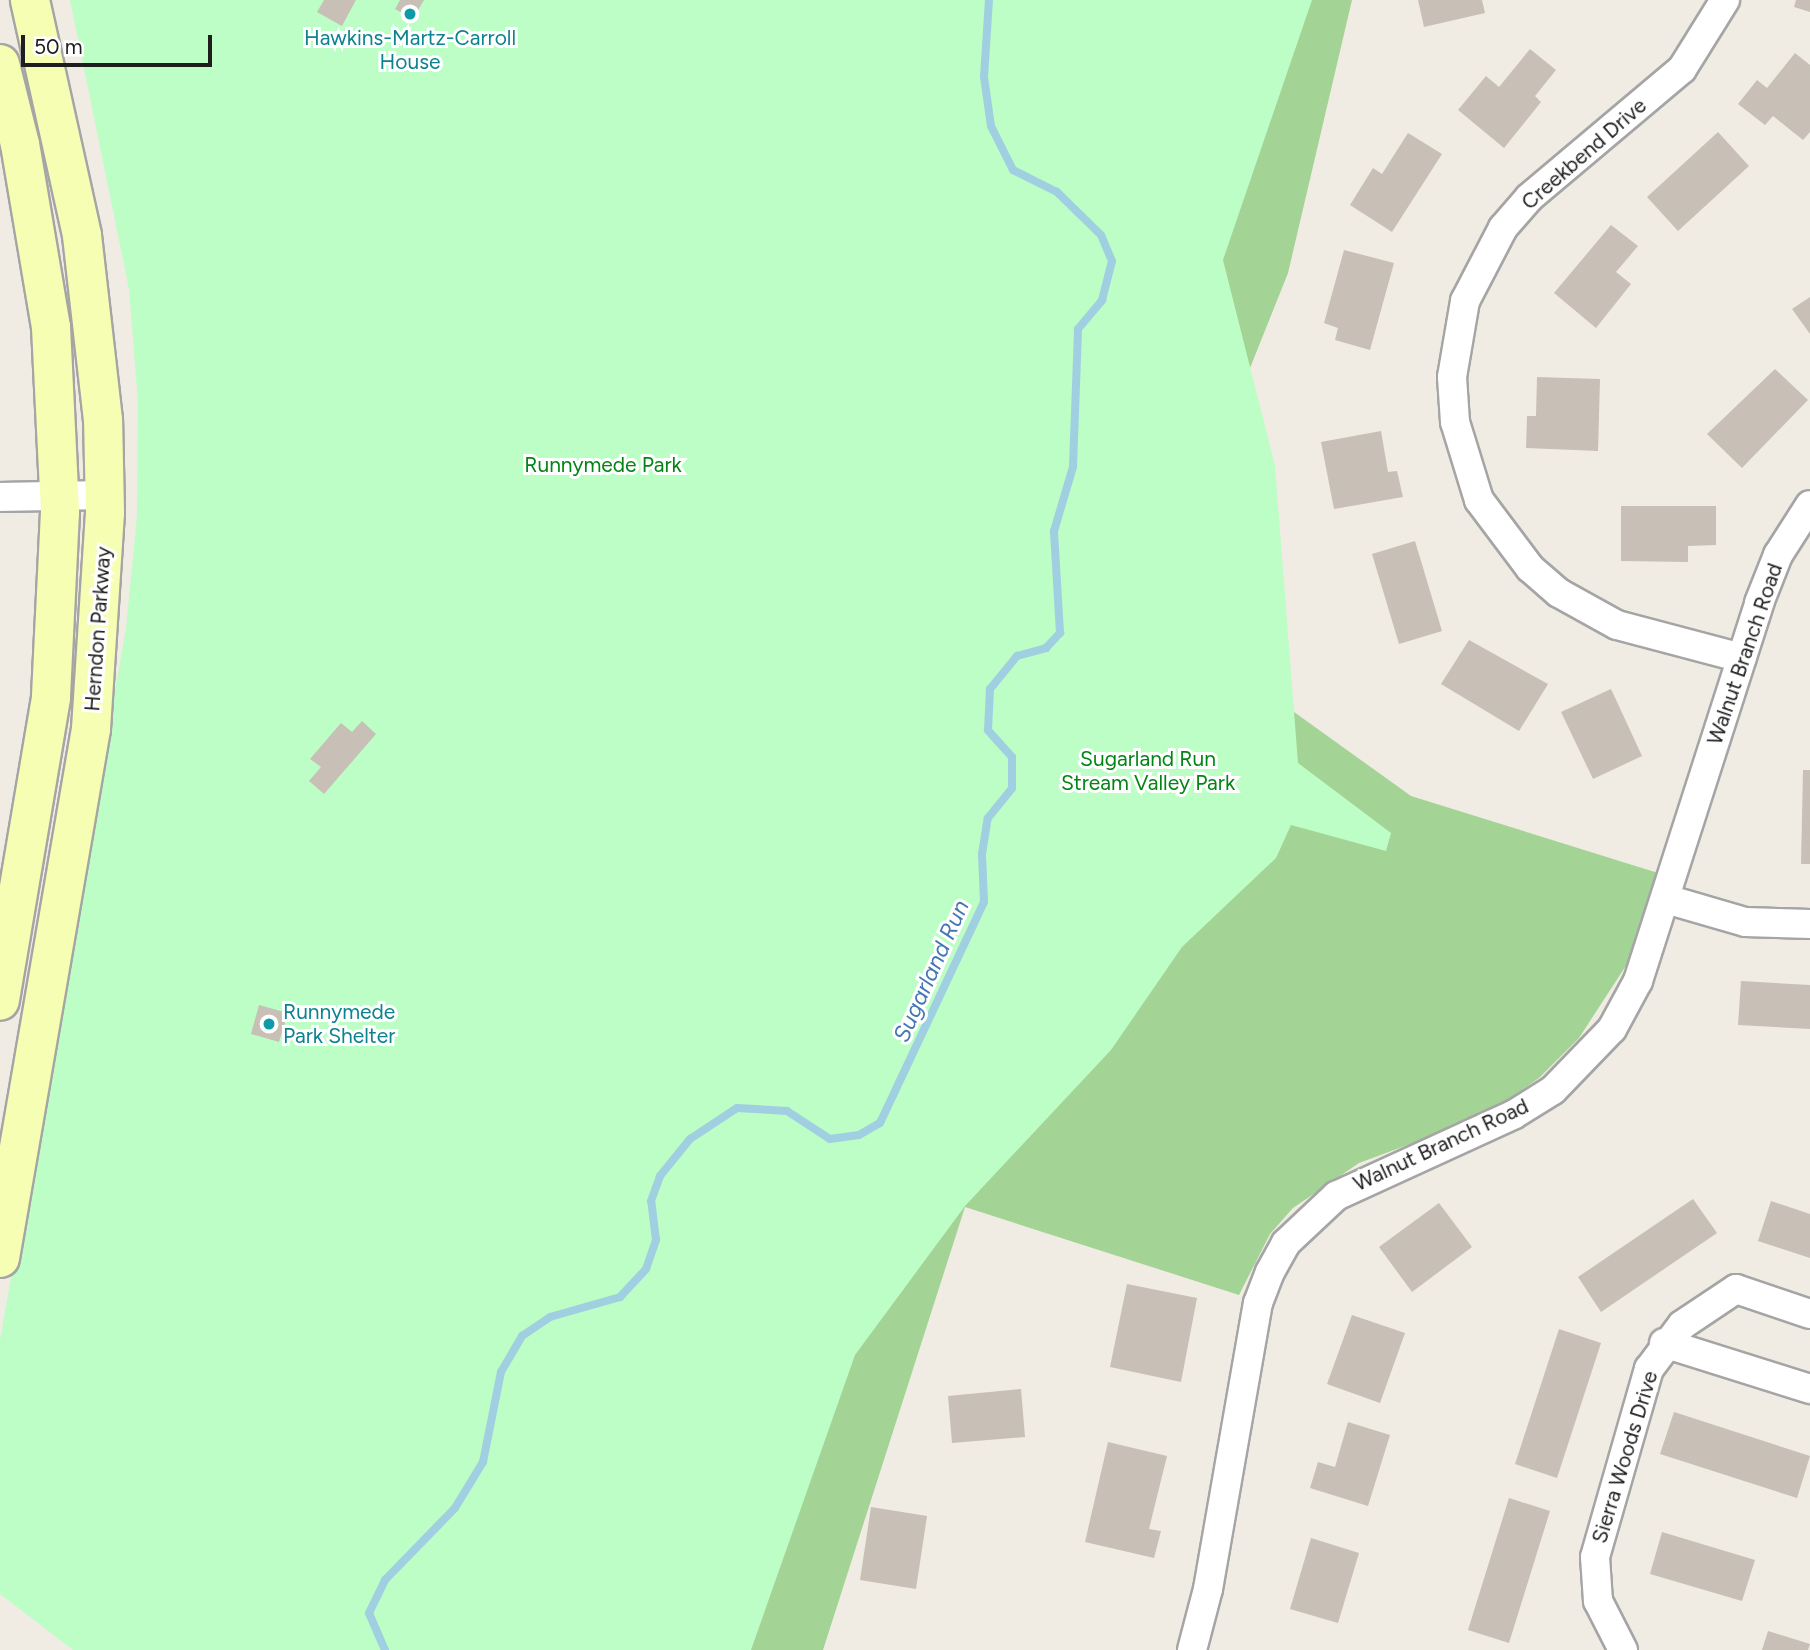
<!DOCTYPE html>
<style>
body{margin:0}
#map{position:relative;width:1810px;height:1650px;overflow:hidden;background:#f0ece3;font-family:Figtree,sans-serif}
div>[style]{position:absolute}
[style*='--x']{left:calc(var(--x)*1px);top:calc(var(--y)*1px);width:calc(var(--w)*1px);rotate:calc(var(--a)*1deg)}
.forest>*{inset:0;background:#a3d395}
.park>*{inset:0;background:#bcfec5}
.stream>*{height:8px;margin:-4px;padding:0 4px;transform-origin:4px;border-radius:4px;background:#a0cfe1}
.building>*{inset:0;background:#c8bfb6}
.roads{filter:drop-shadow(2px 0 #a5a5a5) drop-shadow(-2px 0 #a5a5a5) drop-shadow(0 2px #a5a5a5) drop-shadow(0 -2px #a5a5a5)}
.street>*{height:28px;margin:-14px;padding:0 14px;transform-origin:14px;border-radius:14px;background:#fff}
.secondary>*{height:38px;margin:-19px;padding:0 19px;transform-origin:19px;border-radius:19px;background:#f6feb3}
.dots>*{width:19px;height:19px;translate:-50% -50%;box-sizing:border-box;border:4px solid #fff;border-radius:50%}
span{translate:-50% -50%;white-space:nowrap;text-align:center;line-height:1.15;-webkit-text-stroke:6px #fff;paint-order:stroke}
.culture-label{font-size:21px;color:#0d838f}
.left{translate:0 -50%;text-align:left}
.street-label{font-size:21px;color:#1e1e1e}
.park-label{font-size:21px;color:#038515}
.water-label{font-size:23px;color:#4376b5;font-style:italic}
.scale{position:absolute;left:21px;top:35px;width:191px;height:32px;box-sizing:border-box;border:4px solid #1e1e1e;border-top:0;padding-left:9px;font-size:21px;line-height:24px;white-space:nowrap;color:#1e1e1e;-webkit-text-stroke:5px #fff;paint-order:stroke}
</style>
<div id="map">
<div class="forest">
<i style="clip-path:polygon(1252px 0,1352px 0,1288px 273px,1250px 368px,1294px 712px,1411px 796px,1658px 873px,1629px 961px,1579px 1038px,1539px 1078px,1483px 1117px,1359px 1163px,1293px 1208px,1270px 1234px,1239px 1295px,965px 1207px,823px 1650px,687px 1650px)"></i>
</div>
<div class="park">
<i style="clip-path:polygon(70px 0,1312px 0,1223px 260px,1275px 466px,1298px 763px,1391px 833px,1386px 851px,1291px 825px,1276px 858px,1182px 947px,1111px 1050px,965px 1206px,855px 1355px,751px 1650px,73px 1650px,0 1594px,0 1340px,126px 628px,137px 516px,138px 402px,129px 289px)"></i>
</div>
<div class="stream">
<i style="--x:385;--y:1650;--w:40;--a:-113.4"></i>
<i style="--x:369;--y:1613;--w:37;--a:-64"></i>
<i style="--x:385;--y:1580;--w:100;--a:-45.8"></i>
<i style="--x:455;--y:1508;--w:54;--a:-58.7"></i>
<i style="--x:483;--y:1462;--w:92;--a:-78.7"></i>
<i style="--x:501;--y:1372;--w:42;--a:-59.7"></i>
<i style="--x:522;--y:1336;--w:34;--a:-34"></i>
<i style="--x:550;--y:1317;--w:73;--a:-15.9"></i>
<i style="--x:620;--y:1297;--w:38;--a:-47"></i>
<i style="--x:646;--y:1269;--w:31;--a:-71"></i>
<i style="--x:656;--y:1240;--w:39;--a:-97"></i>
<i style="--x:651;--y:1201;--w:27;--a:-70"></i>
<i style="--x:660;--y:1176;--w:48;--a:-51"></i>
<i style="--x:690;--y:1139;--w:56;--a:-33.4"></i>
<i style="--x:737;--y:1108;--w:50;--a:3.4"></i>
<i style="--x:787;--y:1111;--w:51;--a:33.1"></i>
<i style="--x:830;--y:1139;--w:29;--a:-8"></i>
<i style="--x:859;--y:1135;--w:24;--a:-30"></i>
<i style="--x:880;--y:1123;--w:244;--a:-64.8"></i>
<i style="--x:984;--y:902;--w:48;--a:-92.4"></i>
<i style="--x:982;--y:854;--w:36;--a:-81"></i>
<i style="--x:988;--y:818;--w:38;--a:-51"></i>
<i style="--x:1012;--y:788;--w:31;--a:-90"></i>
<i style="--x:1012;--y:757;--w:36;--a:-132"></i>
<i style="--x:988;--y:730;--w:41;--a:-87.2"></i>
<i style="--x:990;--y:689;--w:43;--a:-50.7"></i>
<i style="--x:1017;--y:656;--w:30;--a:-15"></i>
<i style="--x:1046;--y:648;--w:21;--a:-47"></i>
<i style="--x:1060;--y:633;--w:102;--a:-93.4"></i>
<i style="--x:1054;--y:531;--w:67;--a:-73.5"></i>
<i style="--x:1073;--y:467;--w:138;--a:-87.9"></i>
<i style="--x:1078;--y:329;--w:38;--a:-50"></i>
<i style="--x:1102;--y:300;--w:40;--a:-75.6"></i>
<i style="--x:1112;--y:261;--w:28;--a:-113"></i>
<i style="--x:1101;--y:235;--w:62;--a:-135.7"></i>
<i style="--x:1057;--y:192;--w:49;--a:-153.4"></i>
<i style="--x:1013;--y:170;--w:49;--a:-116.6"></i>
<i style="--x:991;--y:126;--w:49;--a:-98.1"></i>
<i style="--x:984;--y:77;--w:77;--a:-86.3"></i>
</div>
<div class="building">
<i style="clip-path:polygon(324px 0,356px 0,342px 26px,317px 12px)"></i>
<i style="clip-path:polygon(400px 0,424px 0,413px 19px,395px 9px)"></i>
<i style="clip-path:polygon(1418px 0,1482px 0,1485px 13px,1424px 27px)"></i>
<i style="clip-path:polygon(1796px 0,1810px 0,1810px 12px,1794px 7px)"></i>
<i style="clip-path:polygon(1530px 49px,1556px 70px,1535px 96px,1541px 102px,1504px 148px,1458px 110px,1486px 76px,1499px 87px)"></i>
<i style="clip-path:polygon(1795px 53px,1810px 65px,1810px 132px,1803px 140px,1773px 116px,1765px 125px,1738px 104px,1757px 80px,1767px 88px)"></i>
<i style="clip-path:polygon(1718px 132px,1749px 166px,1678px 231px,1647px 197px)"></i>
<i style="clip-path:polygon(1408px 133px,1442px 154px,1392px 232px,1350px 205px,1373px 168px,1382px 174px)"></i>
<i style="clip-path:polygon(1611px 225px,1638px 246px,1616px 272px,1631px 284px,1596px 328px,1554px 293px)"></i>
<i style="clip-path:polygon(1344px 250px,1394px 263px,1370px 350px,1335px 340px,1338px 328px,1324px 323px)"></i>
<i style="clip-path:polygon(1810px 297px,1810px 334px,1792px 309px)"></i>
<i style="clip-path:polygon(1775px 369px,1808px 400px,1742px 468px,1707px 434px)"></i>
<i style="clip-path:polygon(1537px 377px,1600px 379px,1598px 451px,1526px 448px,1527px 416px,1536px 416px)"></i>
<i style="clip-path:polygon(1381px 431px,1388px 472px,1397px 471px,1403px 497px,1334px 509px,1321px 442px)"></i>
<i style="clip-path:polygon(1621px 506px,1716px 506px,1716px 545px,1688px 546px,1688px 562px,1621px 561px)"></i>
<i style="clip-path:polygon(1415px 541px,1442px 631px,1399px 644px,1372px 554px)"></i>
<i style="clip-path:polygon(1469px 640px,1548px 684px,1519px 731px,1441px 684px)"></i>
<i style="clip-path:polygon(1611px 689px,1642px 756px,1593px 779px,1561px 712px)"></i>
<i style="clip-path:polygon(362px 721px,376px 734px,324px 794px,309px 781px,321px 767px,310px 759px,341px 723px,352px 732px)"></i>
<i style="clip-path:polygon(1803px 770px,1810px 770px,1810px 864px,1801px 864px)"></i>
<i style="clip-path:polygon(1741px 981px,1810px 985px,1810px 1029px,1738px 1025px)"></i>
<i style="clip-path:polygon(259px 1005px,288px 1013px,279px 1042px,251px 1034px)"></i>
<i style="clip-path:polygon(1693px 1199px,1717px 1233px,1601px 1312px,1578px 1277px)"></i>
<i style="clip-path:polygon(1771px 1201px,1810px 1214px,1810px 1258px,1758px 1241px)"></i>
<i style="clip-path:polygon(1439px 1203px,1472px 1247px,1412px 1292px,1379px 1247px)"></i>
<i style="clip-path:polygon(1127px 1284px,1197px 1298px,1181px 1382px,1110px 1367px)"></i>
<i style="clip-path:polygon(1352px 1315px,1405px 1333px,1380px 1403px,1327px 1384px)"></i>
<i style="clip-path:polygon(1559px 1329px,1601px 1343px,1557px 1478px,1515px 1464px)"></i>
<i style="clip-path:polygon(1021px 1389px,1025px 1437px,952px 1443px,948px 1396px)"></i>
<i style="clip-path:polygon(1674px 1412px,1810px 1456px,1797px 1498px,1660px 1454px)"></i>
<i style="clip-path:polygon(1348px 1422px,1390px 1435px,1368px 1506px,1310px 1488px,1318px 1462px,1335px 1467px)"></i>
<i style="clip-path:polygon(1108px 1442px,1167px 1456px,1149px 1529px,1161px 1531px,1154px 1558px,1085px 1542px)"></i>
<i style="clip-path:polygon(1509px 1498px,1550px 1511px,1509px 1643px,1468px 1630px)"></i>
<i style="clip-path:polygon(871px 1507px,927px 1516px,916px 1589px,860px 1580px)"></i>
<i style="clip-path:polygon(1662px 1532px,1755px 1560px,1742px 1601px,1650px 1574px)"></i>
<i style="clip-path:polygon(1311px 1538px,1359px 1553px,1338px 1623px,1290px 1609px)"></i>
<i style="clip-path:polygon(1768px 1631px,1810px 1644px,1808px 1650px,1762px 1650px)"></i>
</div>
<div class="roads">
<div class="street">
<i style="--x:1725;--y:0;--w:81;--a:121.9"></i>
<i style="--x:1682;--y:69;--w:200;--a:139.9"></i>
<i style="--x:1529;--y:198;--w:40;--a:131"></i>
<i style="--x:1503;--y:228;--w:82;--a:117.5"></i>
<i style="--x:1465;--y:301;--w:77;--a:99.7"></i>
<i style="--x:1452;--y:377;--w:45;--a:86.2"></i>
<i style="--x:1455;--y:422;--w:82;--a:72.9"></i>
<i style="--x:1479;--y:500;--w:85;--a:53.1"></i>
<i style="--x:1530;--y:568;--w:38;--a:41"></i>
<i style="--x:1559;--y:593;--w:66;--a:28.9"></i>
<i style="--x:1617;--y:625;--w:129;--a:14.8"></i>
<i style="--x:0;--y:497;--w:105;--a:-1.1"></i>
<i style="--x:1666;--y:899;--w:82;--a:16.2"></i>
<i style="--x:1745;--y:922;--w:65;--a:1.8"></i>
<i style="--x:1664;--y:1343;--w:153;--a:17.5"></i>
<i style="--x:1192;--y:1650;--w:63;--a:-75.3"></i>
<i style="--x:1208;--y:1589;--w:290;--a:-80.1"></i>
<i style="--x:1258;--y:1303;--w:33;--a:-69"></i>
<i style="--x:1270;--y:1272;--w:33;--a:-61"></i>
<i style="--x:1286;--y:1243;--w:69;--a:-43.2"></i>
<i style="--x:1336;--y:1196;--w:195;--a:-24.6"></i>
<i style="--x:1513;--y:1115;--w:47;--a:-32"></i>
<i style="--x:1553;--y:1090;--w:85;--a:-46"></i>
<i style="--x:1612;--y:1029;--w:55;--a:-61.6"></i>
<i style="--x:1638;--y:981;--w:397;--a:-72.2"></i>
<i style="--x:1759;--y:603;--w:52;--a:-68.4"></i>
<i style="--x:1778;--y:555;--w:59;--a:-57.4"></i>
<i style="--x:1623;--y:1650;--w:55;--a:-117"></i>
<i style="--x:1598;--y:1601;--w:44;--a:-93.9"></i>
<i style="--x:1595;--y:1557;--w:196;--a:-74"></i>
<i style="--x:1649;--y:1369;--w:55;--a:-53.1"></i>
<i style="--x:1682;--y:1325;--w:65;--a:-33.7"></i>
<i style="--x:1736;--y:1289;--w:78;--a:18.7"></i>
</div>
<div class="secondary">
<i style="--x:0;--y:64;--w:82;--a:76"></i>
<i style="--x:20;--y:144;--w:186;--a:80.4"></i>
<i style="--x:51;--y:327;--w:185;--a:87.2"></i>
<i style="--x:60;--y:512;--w:186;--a:92.8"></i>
<i style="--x:51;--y:698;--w:307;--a:99.6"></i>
<i style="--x:0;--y:1258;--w:537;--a:-80.24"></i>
<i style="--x:91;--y:729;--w:217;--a:-86.3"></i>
<i style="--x:105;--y:512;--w:92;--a:-91.2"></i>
<i style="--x:103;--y:420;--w:186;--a:-96.5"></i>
<i style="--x:82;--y:235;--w:241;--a:-102.5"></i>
</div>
</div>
<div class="dots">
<i style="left:410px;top:14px;background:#0f9aa8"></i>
<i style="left:269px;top:1024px;background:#0f9aa8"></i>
</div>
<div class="culture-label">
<span style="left:410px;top:50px">Hawkins-Martz-Carroll<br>House</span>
<span class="left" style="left:283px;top:1024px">Runnymede<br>Park Shelter</span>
</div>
<div class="street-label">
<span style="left:1584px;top:154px;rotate:-41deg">Creekbend Drive</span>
<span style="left:98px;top:629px;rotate:-86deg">Herndon Parkway</span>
<span style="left:1745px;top:654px;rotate:-71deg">Walnut Branch Road</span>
<span style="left:1441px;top:1145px;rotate:-25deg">Walnut Branch Road</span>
<span style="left:1625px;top:1457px;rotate:-73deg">Sierra Woods Drive</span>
</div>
<div class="park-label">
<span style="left:603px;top:465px">Runnymede Park</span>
<span style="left:1148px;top:771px">Sugarland Run<br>Stream Valley Park</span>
</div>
<div class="water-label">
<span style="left:931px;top:971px;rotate:-66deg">Sugarland Run</span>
</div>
<div class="scale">50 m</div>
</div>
